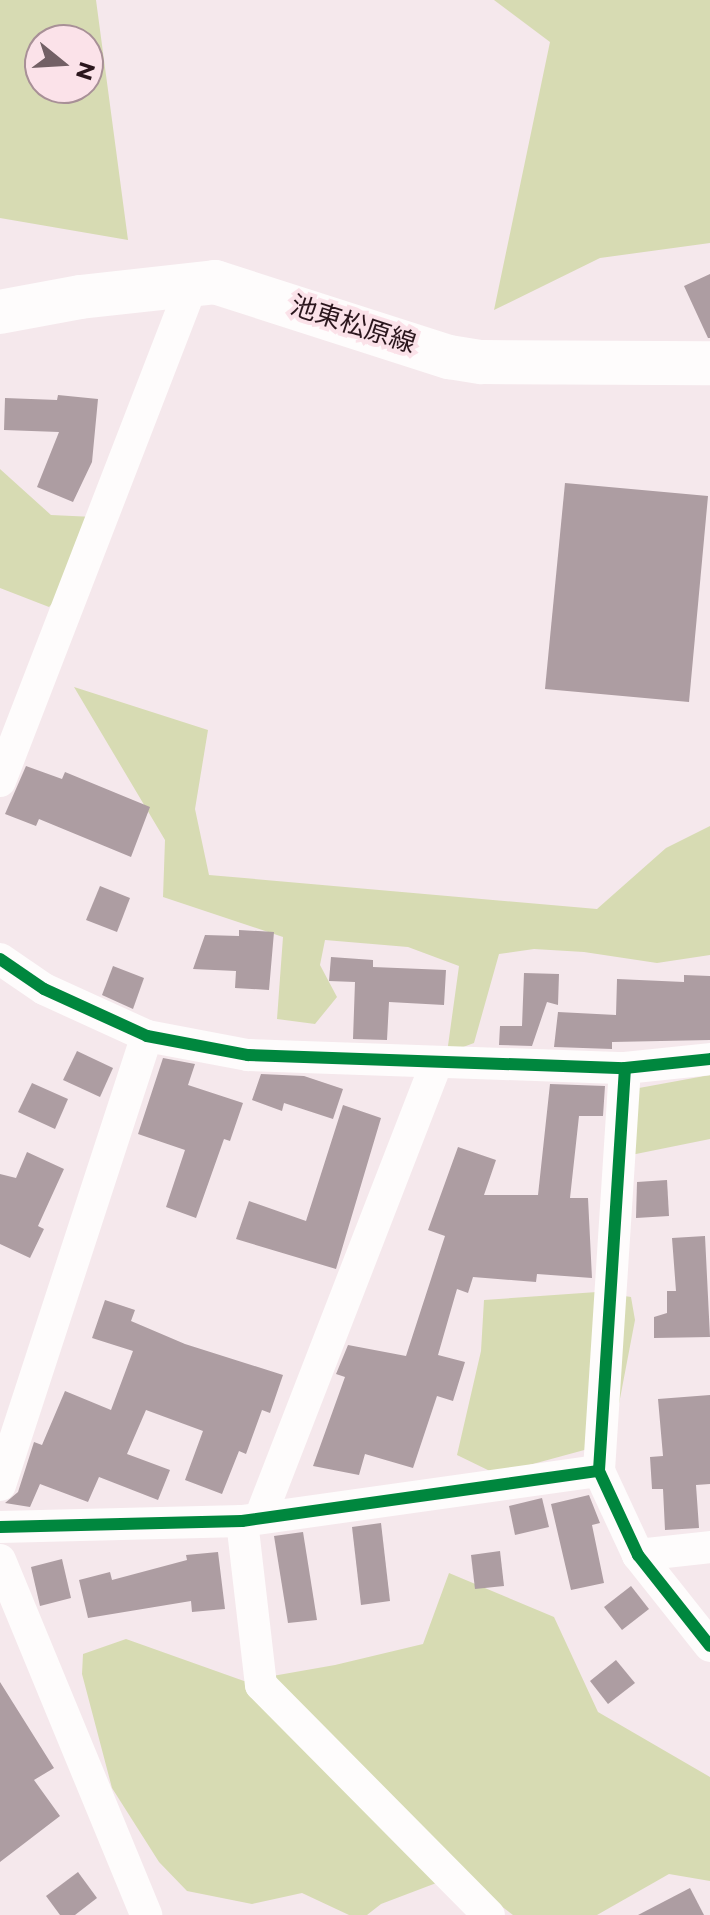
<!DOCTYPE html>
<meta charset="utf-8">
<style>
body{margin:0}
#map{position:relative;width:710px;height:1915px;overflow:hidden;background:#f5e8ec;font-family:Montserrat,"Noto Sans JP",sans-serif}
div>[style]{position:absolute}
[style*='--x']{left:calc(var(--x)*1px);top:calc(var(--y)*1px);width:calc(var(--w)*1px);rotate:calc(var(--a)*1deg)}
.green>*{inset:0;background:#d7dbb3}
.building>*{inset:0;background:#ad9da2}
.minor>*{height:32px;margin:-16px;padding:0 16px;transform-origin:16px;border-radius:16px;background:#fefcfc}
.secondary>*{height:44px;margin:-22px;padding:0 22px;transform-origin:22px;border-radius:22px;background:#fefcfc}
.cycleway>*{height:12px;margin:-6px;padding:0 6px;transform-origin:6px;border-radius:6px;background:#00873e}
span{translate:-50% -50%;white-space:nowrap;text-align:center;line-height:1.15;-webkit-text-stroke:8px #fbe2e9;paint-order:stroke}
.street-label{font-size:26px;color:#2b161d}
.north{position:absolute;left:24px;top:24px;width:80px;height:80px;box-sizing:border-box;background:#fbe2e9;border:2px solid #a89097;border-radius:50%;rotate:108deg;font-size:22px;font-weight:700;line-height:32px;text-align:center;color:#2b161d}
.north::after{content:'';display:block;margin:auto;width:28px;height:36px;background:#726065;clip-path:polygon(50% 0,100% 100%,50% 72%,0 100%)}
</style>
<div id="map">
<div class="green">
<i style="clip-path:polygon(evenodd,0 0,96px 0,128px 240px,0 218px,0 0,40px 40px,88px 40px,88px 88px,40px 88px,40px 40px)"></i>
<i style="clip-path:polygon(494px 0,710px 0,710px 243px,600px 258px,494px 310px,550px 42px)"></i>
<i style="clip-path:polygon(0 469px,51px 515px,94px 517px,80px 574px,49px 607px,0 588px)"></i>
<i style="clip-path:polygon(74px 687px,208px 730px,195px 809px,209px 875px,597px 909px,666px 848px,710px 826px,710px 955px,657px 963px,584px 952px,534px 949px,499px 954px,474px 1043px,447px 1053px,459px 966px,408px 947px,325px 940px,320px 965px,337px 997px,315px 1024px,277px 1019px,283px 937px,163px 897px,165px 840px)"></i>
<i style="clip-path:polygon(710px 1075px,710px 1139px,631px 1155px,639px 1088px)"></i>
<i style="clip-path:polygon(597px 1292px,631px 1297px,635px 1320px,614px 1430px,599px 1446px,496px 1474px,457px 1455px,481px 1351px,484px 1300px)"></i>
<i style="clip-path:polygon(449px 1573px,554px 1617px,598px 1712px,710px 1777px,710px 1881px,669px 1874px,597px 1915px,513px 1915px,460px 1874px,381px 1904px,367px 1915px,349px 1915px,302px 1893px,252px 1904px,187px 1891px,159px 1862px,112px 1788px,82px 1674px,83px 1654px,126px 1639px,244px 1681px,335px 1665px,423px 1644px)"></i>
</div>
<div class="building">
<i style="clip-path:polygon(710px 274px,710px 338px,708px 338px,684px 286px)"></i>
<i style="clip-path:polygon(58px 395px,98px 399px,92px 462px,73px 502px,37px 487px,59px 432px,4px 430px,5px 398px,57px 400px)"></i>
<i style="clip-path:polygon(565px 483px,708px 496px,689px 702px,545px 689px)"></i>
<i style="clip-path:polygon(26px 766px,62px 779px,65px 772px,150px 807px,131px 857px,39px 819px,36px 826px,5px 814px)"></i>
<i style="clip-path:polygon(100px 886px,130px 898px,117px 932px,86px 920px)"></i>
<i style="clip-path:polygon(239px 930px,274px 932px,269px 990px,235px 988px,236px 971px,193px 969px,205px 935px,239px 936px)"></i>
<i style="clip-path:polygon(331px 957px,373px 960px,373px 967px,446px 970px,444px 1005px,389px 1002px,387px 1040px,353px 1039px,355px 982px,329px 981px)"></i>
<i style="clip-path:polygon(113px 966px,144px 978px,133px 1009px,102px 995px)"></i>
<i style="clip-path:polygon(524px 973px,559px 974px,558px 1005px,547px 1002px,532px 1046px,499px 1045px,500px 1026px,522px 1026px)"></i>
<i style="clip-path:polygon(684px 975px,710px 976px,710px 1040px,612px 1042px,612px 1049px,554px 1047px,558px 1012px,616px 1015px,617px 979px,684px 982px)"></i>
<i style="clip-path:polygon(77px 1051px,113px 1068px,100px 1097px,63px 1080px)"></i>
<i style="clip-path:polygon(163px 1058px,195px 1064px,188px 1085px,243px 1103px,230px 1141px,224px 1139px,196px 1218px,166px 1207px,185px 1150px,138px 1134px)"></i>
<i style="clip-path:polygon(261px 1074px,304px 1076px,343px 1089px,333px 1119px,284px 1103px,282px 1111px,252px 1100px)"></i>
<i style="clip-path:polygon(32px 1083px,68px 1099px,55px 1129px,18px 1112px)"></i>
<i style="clip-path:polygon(550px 1084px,605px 1086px,603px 1116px,579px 1116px,570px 1198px,588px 1198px,592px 1278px,537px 1274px,536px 1282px,473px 1277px,468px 1293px,457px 1289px,438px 1355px,465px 1362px,453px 1401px,437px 1396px,413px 1468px,365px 1454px,359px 1475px,313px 1466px,345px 1377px,336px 1374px,348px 1345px,406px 1356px,445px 1236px,428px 1230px,458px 1147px,496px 1160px,484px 1195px,538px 1195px)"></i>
<i style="clip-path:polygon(343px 1105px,381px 1118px,336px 1269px,236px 1239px,249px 1201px,306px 1221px)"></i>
<i style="clip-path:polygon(27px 1152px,64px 1169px,38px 1226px,44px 1229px,30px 1258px,0 1244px,0 1174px,16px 1178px)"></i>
<i style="clip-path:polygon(667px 1180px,669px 1216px,636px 1218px,637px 1182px)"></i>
<i style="clip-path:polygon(705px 1236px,710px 1337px,654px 1338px,654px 1317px,667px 1313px,667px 1291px,676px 1291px,672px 1238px)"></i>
<i style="clip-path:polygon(105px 1300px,135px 1310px,131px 1321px,185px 1344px,283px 1375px,270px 1413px,262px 1410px,246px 1454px,239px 1451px,222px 1494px,185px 1480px,203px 1431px,146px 1410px,127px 1454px,170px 1470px,158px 1500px,99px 1477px,88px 1502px,40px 1484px,30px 1507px,5px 1503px,18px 1492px,34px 1442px,42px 1445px,65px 1391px,111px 1410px,133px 1351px,92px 1338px)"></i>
<i style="clip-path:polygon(710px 1395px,710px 1484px,696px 1485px,699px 1528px,665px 1530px,663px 1489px,652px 1489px,650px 1457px,663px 1456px,658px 1399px)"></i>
<i style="clip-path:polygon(589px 1495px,600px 1523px,592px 1525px,604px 1583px,571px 1590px,551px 1504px)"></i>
<i style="clip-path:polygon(542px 1498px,549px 1527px,515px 1535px,509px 1506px)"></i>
<i style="clip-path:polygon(381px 1523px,390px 1601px,361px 1605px,352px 1527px)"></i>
<i style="clip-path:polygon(303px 1532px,317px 1620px,288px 1623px,274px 1536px)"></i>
<i style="clip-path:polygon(500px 1551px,504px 1586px,475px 1589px,471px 1555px)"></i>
<i style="clip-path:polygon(218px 1552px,225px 1609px,192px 1612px,191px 1601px,88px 1618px,79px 1580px,110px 1572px,112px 1580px,187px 1560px,186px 1555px)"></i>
<i style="clip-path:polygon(62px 1559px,71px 1598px,40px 1606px,31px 1567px)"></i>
<i style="clip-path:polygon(631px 1586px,649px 1609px,622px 1630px,604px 1607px)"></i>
<i style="clip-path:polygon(616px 1660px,635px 1683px,608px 1704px,590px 1681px)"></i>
<i style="clip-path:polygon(0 1682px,54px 1768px,34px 1780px,60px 1816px,0 1862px)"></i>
<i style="clip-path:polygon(78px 1872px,97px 1898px,75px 1915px,60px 1915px,46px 1896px)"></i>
<i style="clip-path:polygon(690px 1888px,704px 1915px,638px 1915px)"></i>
</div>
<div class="minor">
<i style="--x:0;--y:781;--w:535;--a:-68.85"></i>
<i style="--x:0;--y:959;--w:53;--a:34.3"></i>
<i style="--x:44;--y:989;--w:113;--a:24.5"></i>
<i style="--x:147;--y:1036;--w:103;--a:10.7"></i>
<i style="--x:248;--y:1055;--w:377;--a:2"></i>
<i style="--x:625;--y:1068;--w:85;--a:-6"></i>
<i style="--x:625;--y:1068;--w:404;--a:93.7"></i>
<i style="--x:599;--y:1471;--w:93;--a:65.1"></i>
<i style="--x:638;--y:1555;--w:116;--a:51.6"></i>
<i style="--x:0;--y:1485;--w:472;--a:-71.9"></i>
<i style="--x:260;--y:1518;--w:487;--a:-68.8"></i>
<i style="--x:242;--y:1521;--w:165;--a:83.4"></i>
<i style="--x:261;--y:1685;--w:324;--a:45.3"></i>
<i style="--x:0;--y:1527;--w:242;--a:-1.4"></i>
<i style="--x:242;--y:1521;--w:360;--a:-8"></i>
<i style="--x:638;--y:1555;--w:72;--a:-6.3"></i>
<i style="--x:0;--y:1560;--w:384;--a:67.6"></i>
</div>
<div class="secondary">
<i style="--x:0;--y:312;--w:81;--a:-10.6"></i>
<i style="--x:80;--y:297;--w:136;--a:-6.3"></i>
<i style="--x:215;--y:282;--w:246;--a:17.8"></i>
<i style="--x:449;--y:357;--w:33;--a:9"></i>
<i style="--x:482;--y:362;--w:228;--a:0.3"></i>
</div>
<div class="cycleway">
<i style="--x:0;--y:959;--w:53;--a:34.3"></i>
<i style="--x:44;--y:989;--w:113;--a:24.5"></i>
<i style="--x:147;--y:1036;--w:103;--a:10.7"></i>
<i style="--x:248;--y:1055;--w:377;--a:2"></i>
<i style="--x:625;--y:1068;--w:85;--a:-6"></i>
<i style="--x:625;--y:1068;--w:404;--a:93.7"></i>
<i style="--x:599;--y:1471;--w:93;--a:65.1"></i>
<i style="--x:638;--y:1555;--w:116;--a:51.6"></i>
<i style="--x:0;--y:1527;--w:242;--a:-1.4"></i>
<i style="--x:242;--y:1521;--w:360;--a:-8"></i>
</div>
<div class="street-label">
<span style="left:353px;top:325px;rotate:18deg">池東松原線</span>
</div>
<div class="north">N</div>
</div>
